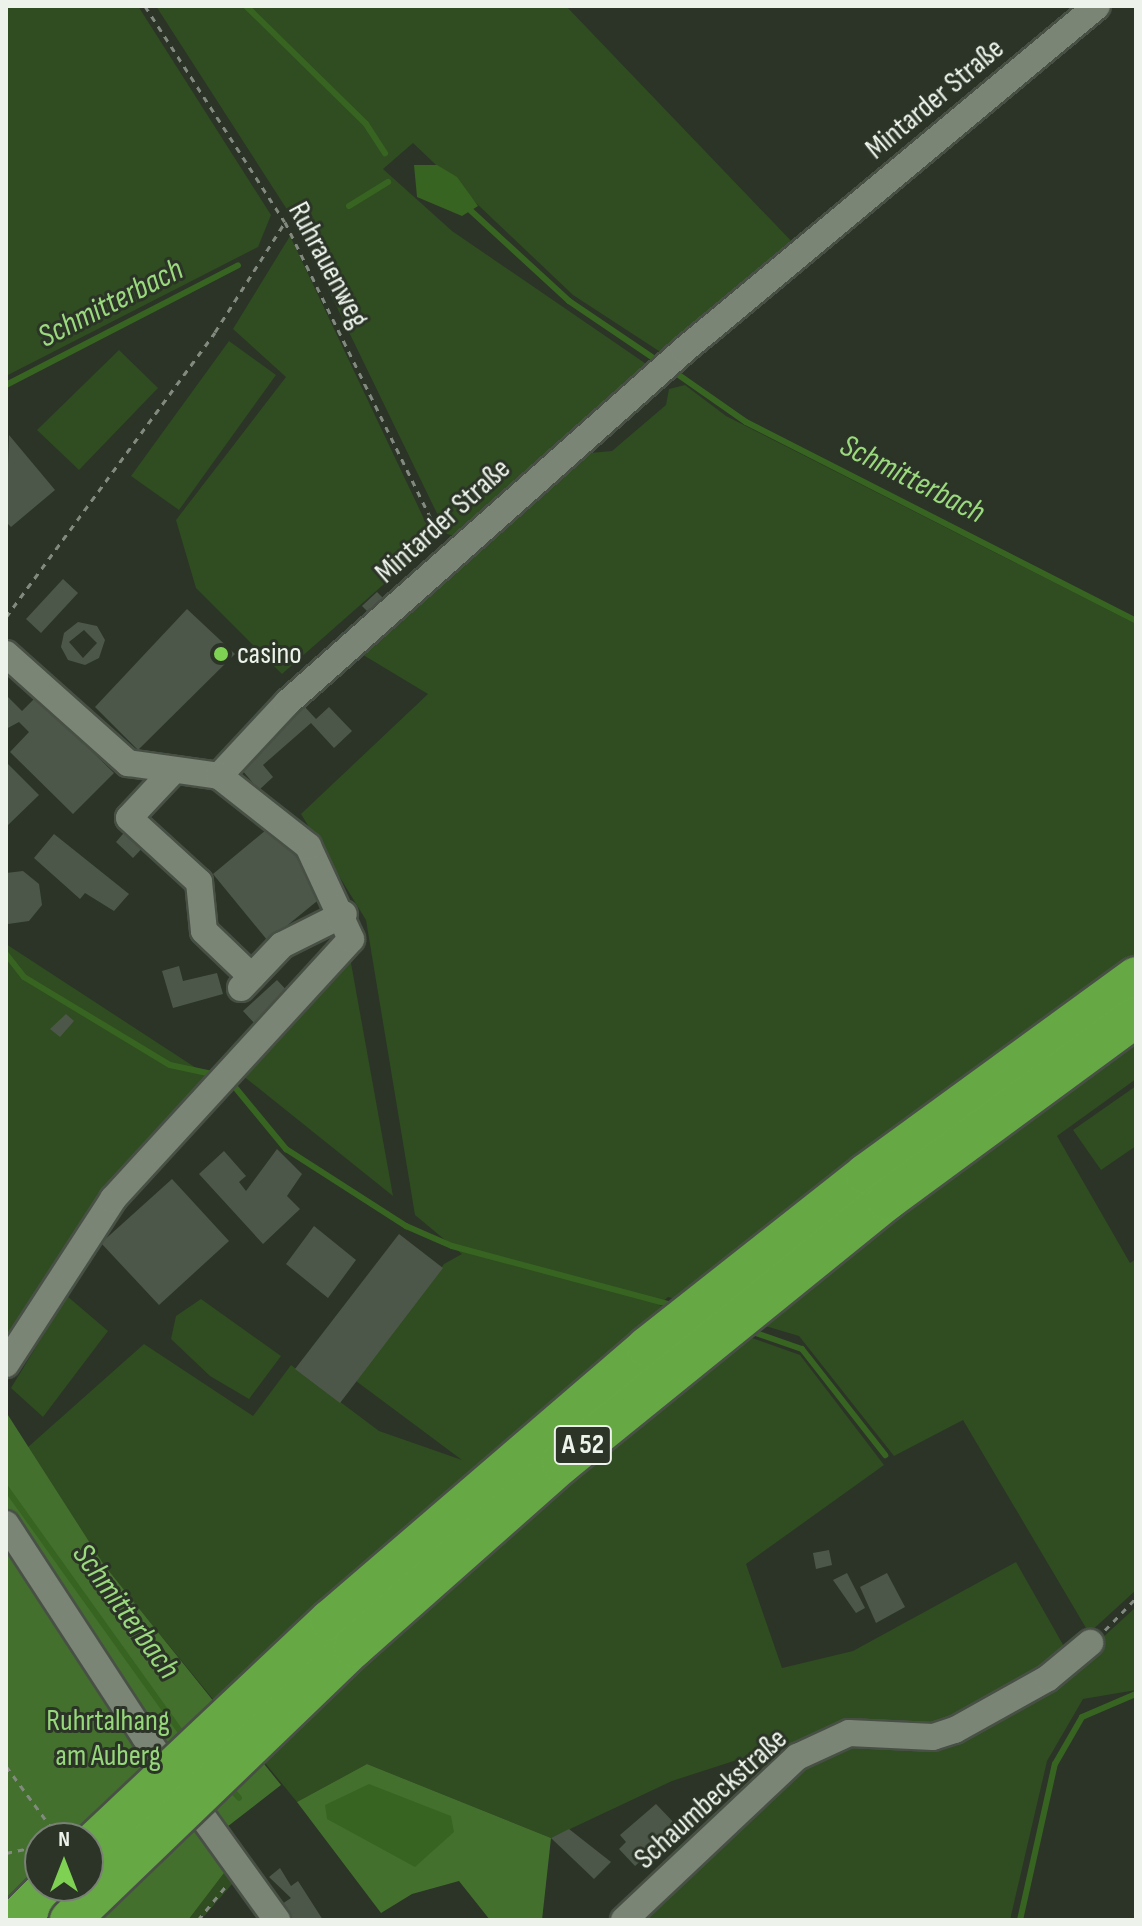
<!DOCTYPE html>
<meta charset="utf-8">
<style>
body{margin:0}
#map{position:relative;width:1142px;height:1926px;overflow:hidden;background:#2b3427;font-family:"Sofia Sans Condensed",sans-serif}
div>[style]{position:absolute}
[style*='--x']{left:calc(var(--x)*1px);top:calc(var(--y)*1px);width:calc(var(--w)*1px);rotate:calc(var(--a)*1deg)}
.green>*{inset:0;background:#2f4d20}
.forest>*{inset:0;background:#44702e}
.water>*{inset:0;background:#386422}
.stream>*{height:6px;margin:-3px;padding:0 3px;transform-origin:3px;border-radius:3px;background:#386422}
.building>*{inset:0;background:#4d5749}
.path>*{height:3px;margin-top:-1.5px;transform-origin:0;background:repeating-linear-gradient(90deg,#828a7f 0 6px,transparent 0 12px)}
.roads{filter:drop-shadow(2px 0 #485045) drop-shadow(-2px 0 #485045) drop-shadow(0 2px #485045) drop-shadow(0 -2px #485045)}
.minor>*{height:26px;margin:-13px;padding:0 13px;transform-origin:13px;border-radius:13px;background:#7b8576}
.highway>*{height:40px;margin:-20px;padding:0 20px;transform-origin:20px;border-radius:20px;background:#66a944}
.bridges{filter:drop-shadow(2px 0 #485045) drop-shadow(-2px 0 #485045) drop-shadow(0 2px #485045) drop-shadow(0 -2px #485045)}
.highway-bridge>*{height:40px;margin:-20px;padding:0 20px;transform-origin:20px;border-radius:20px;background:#66a944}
.dots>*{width:22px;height:22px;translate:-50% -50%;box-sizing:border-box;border:4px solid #2b3427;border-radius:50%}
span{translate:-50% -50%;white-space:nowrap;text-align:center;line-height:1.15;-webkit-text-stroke:6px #2b3427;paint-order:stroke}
.shield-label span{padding:2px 6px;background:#2b3427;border:2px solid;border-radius:6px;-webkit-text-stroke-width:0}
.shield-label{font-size:28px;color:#edf3eb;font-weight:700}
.street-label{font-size:30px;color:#edf3eb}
.poi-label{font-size:30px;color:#edf3eb}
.left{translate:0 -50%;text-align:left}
.park-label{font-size:30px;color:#97d77b}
.water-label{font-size:32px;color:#9ad97d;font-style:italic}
.frame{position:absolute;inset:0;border:8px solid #edf3eb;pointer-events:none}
.north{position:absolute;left:24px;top:1822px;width:80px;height:80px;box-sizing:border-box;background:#2b3427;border:2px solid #798075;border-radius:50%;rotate:0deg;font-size:22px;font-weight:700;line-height:32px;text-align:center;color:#edf3eb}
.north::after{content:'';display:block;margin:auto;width:28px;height:36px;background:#7ed153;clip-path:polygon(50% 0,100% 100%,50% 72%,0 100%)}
</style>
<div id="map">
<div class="green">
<i style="clip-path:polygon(6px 6px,138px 6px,271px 215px,258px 247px,6px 376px)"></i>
<i style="clip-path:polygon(156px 6px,566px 6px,795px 245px,665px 355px,573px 295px,413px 143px,383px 169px,452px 231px,652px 368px,458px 537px,447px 534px,297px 225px)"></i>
<i style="clip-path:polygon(290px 236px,434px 540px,282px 674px,196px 588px,176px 520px,286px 377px,233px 329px)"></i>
<i style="clip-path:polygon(229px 341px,276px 375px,179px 510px,131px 476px)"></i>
<i style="clip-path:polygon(119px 350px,158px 388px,79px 470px,37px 430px)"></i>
<i style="clip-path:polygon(evenodd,685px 385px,726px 416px,1136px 624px,1136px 1079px,1057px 1136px,1130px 1263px,1136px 1259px,1136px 1590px,1089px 1633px,963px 1420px,894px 1456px,799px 1336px,668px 1297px,659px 1305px,800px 1355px,884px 1465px,746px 1564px,782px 1668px,853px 1651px,1016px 1562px,1066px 1650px,937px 1728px,849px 1724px,672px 1781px,551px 1838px,367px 1764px,297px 1802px,104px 1566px,211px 1837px,240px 1875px,201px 1920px,6px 1920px,6px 1418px,102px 1565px,27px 1448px,144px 1344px,253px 1416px,291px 1365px,379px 1431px,462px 1460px,356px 1381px,444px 1264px,462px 1254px,415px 1215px,366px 920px,301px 814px,428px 694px,355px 650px,579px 454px,612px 451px,666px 405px,669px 389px,685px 385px,40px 1838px,88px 1838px,88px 1886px,40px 1886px,40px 1838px)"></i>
<i style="clip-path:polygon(6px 944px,213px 1079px,6px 1351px)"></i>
<i style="clip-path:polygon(349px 952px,393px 1196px,242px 1075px)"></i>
<i style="clip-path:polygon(1136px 1086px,1136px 1146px,1101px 1170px,1073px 1130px)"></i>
<i style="clip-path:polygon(67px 1296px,108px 1331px,43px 1417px,11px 1388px)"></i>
<i style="clip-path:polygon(201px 1299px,281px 1356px,249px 1399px,210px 1376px,171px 1339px,176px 1316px)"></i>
<i style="clip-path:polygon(1136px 1607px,1136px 1690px,1083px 1699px,1047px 1761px,1010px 1920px,634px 1920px,799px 1762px,856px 1743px,934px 1745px,1052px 1684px)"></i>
</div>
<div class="forest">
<i style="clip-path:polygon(evenodd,6px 1412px,104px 1565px,281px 1785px,223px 1830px,230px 1865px,188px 1920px,6px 1920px,6px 1412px,40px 1838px,88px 1838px,88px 1886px,40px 1886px,40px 1838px)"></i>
<i style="clip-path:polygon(367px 1764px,551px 1838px,542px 1920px,490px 1920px,459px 1881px,412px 1894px,381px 1913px,297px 1802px)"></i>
</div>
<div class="water">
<i style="clip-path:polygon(414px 165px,437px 165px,457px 177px,478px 206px,462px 216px,417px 197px)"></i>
<i style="clip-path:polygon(369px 1784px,451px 1816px,454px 1832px,415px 1867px,327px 1819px,325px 1805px)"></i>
</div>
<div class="stream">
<i style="--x:246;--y:6;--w:168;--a:44.5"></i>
<i style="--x:366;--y:124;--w:35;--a:57"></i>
<i style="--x:349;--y:206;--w:46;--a:-31.6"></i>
<i style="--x:469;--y:209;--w:136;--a:42.6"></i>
<i style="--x:569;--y:301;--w:100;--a:34"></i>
<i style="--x:673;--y:371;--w:89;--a:34.9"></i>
<i style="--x:746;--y:422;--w:438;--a:27"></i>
<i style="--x:6;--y:385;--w:261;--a:-27.3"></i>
<i style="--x:6;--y:954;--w:29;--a:52"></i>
<i style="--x:24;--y:977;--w:170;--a:31.1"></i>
<i style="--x:170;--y:1065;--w:43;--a:12.1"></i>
<i style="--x:234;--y:1086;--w:82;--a:50.5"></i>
<i style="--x:286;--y:1149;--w:143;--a:32.7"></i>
<i style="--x:406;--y:1226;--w:50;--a:23.5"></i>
<i style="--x:452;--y:1246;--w:232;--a:15"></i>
<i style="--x:747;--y:1330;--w:58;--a:19.1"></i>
<i style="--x:802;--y:1349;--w:135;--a:51.9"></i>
<i style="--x:6;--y:1488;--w:309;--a:54.4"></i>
<i style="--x:228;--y:1786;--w:16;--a:47"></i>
<i style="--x:1020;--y:1920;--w:160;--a:-77.4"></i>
<i style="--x:1055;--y:1764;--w:54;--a:-60.1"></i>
<i style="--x:1082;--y:1717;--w:59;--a:-23.1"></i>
</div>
<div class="building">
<i style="clip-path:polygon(9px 435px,55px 490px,11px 527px,6px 522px)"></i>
<i style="clip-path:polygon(63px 579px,78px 593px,41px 633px,26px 619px)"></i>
<i style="clip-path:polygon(377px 592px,383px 598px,368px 612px,362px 606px)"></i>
<i style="clip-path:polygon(187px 609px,235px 654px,138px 750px,95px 707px)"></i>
<i style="clip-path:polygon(evenodd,78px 622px,97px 626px,105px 640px,99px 658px,85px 665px,68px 660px,61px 647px,64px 633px,78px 622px,84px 630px,97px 643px,83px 658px,69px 642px,84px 630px)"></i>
<i style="clip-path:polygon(6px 695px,22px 711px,36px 697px,114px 773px,73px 814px,10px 752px,29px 732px,19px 722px,6px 729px)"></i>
<i style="clip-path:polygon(303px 705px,316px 719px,329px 707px,352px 731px,334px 748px,311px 723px,263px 765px,273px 777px,259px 790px,242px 770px,256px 757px,250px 751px)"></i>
<i style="clip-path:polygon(6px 762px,39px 795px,6px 827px)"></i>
<i style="clip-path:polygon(272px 825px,327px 893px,268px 941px,213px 874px)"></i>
<i style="clip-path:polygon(129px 827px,147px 843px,133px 858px,116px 842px)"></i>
<i style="clip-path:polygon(54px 834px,129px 894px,114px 911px,85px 893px,80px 899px,34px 858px)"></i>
<i style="clip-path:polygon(23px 871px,39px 884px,42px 905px,29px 921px,8px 924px,6px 873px)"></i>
<i style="clip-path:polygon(179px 966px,183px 981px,217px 973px,223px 994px,173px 1008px,162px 971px)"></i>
<i style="clip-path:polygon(277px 980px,290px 994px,256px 1025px,243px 1011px)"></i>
<i style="clip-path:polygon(66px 1014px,74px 1021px,60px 1037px,50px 1029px)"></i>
<i style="clip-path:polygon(277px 1149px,302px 1174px,287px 1196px,300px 1209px,263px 1244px,199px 1174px,224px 1151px,246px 1176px,239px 1182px,246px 1191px)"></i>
<i style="clip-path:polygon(172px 1179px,229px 1241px,159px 1305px,101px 1243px)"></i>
<i style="clip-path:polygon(314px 1226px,356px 1260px,328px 1298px,286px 1264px)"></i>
<i style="clip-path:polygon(399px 1234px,443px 1268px,340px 1403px,295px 1369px)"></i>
<i style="clip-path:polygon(829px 1550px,832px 1565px,816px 1569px,813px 1553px)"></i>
<i style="clip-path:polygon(847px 1573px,865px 1608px,856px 1613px,833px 1580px)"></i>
<i style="clip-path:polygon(887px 1573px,905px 1607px,876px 1623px,860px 1587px)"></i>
<i style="clip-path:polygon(656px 1804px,678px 1827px,635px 1866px,619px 1849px,626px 1842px,620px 1835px)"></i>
<i style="clip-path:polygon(569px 1829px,611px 1862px,594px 1879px,551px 1838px)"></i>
<i style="clip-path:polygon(280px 1868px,291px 1886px,298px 1881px,323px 1920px,288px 1920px,282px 1904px,291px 1898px,269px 1877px)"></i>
</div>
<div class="path">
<i style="--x:145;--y:6;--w:257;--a:57.1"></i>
<i style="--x:285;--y:222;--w:351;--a:63.8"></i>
<i style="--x:6;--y:617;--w:353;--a:-53.7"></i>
<i style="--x:215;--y:332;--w:130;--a:-57.5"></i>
<i style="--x:1105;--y:1630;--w:45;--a:-45.9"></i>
<i style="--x:6;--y:1766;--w:89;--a:53.6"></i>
<i style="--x:6;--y:1853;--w:35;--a:-12"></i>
<i style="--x:198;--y:1920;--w:44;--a:-50.5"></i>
</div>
<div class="roads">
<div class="minor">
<i style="--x:6;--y:654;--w:164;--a:41.8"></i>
<i style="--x:128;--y:763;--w:92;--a:8.1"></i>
<i style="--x:173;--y:771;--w:64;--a:133.1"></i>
<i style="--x:129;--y:818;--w:95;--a:42.4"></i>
<i style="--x:199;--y:882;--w:49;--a:84.2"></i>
<i style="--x:204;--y:931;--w:66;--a:43.8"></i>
<i style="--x:219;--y:776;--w:100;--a:-47"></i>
<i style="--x:287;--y:703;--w:531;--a:-41.64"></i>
<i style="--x:684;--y:350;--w:537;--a:-39.79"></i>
<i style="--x:241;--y:988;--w:59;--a:-46.4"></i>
<i style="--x:282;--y:945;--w:69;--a:-26.6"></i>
<i style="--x:6;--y:1364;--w:197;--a:-57"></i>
<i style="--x:113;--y:1199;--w:352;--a:-47.5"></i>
<i style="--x:351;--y:939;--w:102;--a:-114.8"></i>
<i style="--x:308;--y:846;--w:113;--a:-141.8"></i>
<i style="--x:6;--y:1524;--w:254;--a:56.9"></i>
<i style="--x:145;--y:1737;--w:226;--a:54.2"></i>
<i style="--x:624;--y:1920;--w:238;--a:-43.3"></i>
<i style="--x:797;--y:1757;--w:57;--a:-24.8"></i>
<i style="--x:849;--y:1733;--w:84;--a:2.7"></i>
<i style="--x:933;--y:1737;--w:23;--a:-18"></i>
<i style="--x:955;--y:1730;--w:107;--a:-29.2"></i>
<i style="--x:1048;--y:1678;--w:55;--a:-39.8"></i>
</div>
<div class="highway">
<i style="--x:16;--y:1920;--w:48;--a:-45"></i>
</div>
</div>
<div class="bridges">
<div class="highway-bridge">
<i style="--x:88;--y:1848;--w:332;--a:-43.3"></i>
<i style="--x:330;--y:1620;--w:418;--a:-40.7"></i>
<i style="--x:647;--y:1347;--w:279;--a:-38.3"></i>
<i style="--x:866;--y:1174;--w:334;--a:-36.1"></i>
<i style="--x:70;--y:1920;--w:394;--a:-43.9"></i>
<i style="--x:354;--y:1647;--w:278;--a:-41.5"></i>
<i style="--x:562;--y:1463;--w:418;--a:-39"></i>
<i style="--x:887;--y:1200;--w:309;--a:-36.3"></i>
</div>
</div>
<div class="dots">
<i style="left:221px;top:654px;background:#7ed153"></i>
</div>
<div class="shield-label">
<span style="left:583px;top:1445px">A 52</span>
</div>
<div class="street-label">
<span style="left:935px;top:99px;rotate:-40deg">Mintarder Straße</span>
<span style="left:328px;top:265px;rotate:62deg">Ruhrauenweg</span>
<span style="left:443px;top:521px;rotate:-42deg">Mintarder Straße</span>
<span style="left:711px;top:1799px;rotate:-42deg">Schaumbeckstraße</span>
</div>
<div class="poi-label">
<span class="left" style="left:237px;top:654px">casino</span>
</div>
<div class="park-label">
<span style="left:108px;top:1738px">Ruhrtalhang<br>am Auberg</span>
</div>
<div class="water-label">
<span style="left:111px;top:304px;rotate:-27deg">Schmitterbach</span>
<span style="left:912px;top:480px;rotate:27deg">Schmitterbach</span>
<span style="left:125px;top:1612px;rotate:54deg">Schmitterbach</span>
</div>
<div class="frame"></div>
<div class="north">N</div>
</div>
